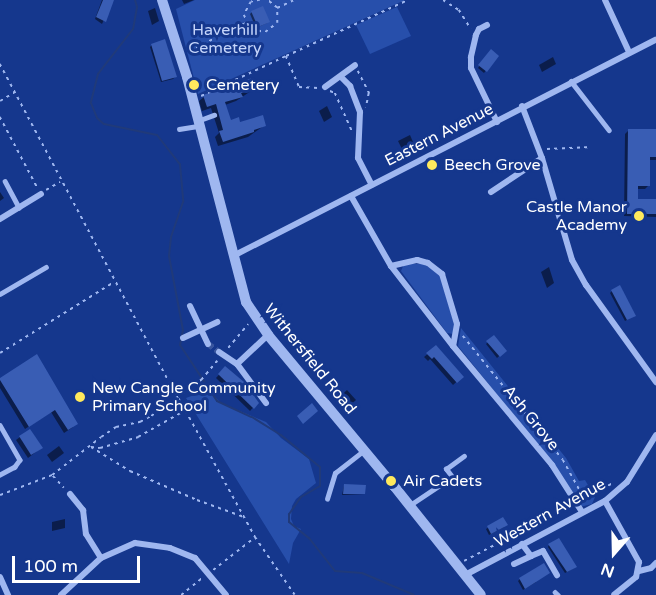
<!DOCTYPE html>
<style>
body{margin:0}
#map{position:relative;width:656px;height:595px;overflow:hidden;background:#15378d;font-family:"Varela Round",sans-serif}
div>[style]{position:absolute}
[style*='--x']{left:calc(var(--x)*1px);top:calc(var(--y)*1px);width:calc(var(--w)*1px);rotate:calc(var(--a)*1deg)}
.green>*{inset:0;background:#274fab}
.shadow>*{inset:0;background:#0007}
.stream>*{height:2px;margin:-1px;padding:0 1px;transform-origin:1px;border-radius:1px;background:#203a7a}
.building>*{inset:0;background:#395db4}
.minor-tunnel>*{height:6px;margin-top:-3px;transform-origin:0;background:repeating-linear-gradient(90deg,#38559e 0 6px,transparent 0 9px)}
.path>*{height:1.5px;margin-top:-0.75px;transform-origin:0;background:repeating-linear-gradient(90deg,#9fb7f0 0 3px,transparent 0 7.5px)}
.service>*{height:4.5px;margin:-2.25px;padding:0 2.25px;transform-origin:2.25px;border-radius:2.25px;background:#9fb7f0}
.minor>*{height:6px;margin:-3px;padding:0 3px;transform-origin:3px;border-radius:3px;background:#9fb7f0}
.tertiary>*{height:10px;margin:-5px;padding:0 5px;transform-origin:5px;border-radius:5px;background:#9fb7f0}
.path-bridge>*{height:1.5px;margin-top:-0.75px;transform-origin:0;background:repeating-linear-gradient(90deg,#9fb7f0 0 3px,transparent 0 7.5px)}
.dots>*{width:16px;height:16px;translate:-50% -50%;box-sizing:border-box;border:3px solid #15378d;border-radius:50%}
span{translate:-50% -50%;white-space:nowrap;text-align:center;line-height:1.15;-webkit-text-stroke:6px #15378d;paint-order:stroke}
.park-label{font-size:16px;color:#c5d5fb}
.poi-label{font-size:16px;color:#fff}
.left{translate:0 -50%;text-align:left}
.right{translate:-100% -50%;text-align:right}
.street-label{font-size:16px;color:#fff}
.north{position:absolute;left:584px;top:523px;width:60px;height:60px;-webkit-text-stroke:4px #15378d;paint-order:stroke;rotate:200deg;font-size:16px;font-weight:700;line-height:24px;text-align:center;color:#fff}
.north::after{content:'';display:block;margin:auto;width:21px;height:27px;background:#fff;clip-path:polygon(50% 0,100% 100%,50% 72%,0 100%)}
.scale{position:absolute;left:12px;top:556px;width:128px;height:27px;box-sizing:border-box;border:3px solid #fff;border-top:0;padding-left:8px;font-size:18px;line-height:21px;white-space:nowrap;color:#fff;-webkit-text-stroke:4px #15378d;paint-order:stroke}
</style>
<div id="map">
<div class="green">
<i style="clip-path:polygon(195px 0,405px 0,198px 94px,176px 9px)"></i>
<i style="clip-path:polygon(397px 7px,411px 36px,370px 54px,356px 25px)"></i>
<i style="clip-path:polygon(404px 264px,425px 264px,440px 275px,454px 324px,453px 334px,447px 333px,401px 271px)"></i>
<i style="clip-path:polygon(461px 328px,566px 458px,579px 481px,585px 480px,595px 497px,592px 504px,580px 507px,553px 464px,458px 346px)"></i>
<i style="clip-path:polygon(208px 390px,221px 403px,266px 422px,281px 438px,309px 459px,316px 483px,296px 499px,292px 506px,291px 519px,294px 526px,301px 529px,293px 543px,289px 564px,186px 398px)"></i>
</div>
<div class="shadow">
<i style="clip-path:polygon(102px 0,113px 0,102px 24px,95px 19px)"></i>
<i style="clip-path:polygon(182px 0,194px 0,184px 4px)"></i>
<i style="clip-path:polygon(155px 8px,159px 21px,152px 25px,148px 11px)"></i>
<i style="clip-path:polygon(252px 12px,267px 23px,256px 28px,250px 14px)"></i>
<i style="clip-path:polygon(152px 45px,175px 77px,173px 79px,161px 82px,150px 47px)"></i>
<i style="clip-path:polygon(491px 51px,497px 56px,484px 73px,478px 68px)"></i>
<i style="clip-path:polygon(553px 57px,556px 64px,542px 72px,539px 65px)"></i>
<i style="clip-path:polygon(254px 89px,236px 101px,225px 105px,230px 122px,265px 125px,248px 137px,218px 146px,215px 137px,219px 133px,211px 108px,202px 111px,199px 101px,204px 97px)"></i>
<i style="clip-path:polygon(327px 106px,332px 117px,324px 122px,319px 111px)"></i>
<i style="clip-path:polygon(629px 130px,656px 131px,656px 160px,649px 160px,649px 185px,645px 189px,637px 189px,637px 201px,656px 201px,656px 217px,624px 216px,625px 134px)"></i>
<i style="clip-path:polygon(410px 135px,413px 142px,402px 149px,398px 141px)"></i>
<i style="clip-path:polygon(0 192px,4px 198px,0 201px)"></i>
<i style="clip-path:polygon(549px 267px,554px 283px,547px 288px,541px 272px)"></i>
<i style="clip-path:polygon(612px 291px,632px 317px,625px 321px,610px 293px)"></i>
<i style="clip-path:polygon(494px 337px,505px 351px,497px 358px,486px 344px)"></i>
<i style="clip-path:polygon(436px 347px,462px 377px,453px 385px,430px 359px,428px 361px,424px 357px)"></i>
<i style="clip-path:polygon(37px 356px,73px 427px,64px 433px,51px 412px,25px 429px,0 388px,0 380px)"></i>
<i style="clip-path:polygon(225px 368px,257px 403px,250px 411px,216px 378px)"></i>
<i style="clip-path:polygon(347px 390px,356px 400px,348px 407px,339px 397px)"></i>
<i style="clip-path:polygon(20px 437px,41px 448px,28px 458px,16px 440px)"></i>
<i style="clip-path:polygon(59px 446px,64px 453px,52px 462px,47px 455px)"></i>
<i style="clip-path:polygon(344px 486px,364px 494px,342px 495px)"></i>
<i style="clip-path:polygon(65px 519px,65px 528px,52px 531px,52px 522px)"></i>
<i style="clip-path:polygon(503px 519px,504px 527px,489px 535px,486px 529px)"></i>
<i style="clip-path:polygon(549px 545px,574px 568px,565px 573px,548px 547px)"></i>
<i style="clip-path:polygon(520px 579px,536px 582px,523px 590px,518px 581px)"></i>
</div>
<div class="stream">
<i style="--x:135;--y:0;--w:7;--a:74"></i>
<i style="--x:137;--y:7;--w:22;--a:100"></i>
<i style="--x:133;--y:29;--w:57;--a:127.9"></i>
<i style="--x:98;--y:74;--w:30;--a:104"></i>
<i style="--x:91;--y:103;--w:16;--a:68"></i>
<i style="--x:97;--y:118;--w:9;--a:41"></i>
<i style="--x:104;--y:124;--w:54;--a:11.7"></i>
<i style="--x:157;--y:135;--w:37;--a:52"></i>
<i style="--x:180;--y:164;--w:38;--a:85"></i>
<i style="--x:183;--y:202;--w:37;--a:109"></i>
<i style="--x:171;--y:237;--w:19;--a:96"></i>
<i style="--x:169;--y:256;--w:75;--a:79.3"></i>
<i style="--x:183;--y:330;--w:15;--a:101"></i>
<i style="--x:180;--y:345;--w:67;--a:56.5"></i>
<i style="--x:217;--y:401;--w:38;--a:25"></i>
<i style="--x:252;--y:417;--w:34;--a:32"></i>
<i style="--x:281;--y:435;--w:50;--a:39.4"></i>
<i style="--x:320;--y:467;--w:19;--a:90"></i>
<i style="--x:320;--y:486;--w:22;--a:150"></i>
<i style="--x:301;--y:497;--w:21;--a:125"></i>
<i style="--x:289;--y:514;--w:8;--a:90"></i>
<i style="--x:289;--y:522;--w:26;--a:39"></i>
<i style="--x:309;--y:538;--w:42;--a:51.8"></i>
<i style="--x:335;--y:571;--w:27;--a:4"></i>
<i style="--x:362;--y:573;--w:56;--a:22.9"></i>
</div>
<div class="building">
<i style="clip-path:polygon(103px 0,114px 0,106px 22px,96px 17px)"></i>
<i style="clip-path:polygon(263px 6px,270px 22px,258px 27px,251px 11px)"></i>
<i style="clip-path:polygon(165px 39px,177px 77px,162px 81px,151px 44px)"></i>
<i style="clip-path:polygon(491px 49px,499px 56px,487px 72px,478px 65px)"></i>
<i style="clip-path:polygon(252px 78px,255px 89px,241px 93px,243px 97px,225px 102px,231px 120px,239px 117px,240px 122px,263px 115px,266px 126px,254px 130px,254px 132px,223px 142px,219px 131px,223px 130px,216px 104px,207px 107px,203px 95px)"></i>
<i style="clip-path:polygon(628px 129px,656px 129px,656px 157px,650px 157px,650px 186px,638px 186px,638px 199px,656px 199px,656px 214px,627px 214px)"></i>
<i style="clip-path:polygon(620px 285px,636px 316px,627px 320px,611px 290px)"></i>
<i style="clip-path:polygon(494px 335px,507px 351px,500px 357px,486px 341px)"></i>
<i style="clip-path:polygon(436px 345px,464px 377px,457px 383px,434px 357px,432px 359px,426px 353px)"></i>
<i style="clip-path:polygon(37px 354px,78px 424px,68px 430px,55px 410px,29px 427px,0 380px,0 378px)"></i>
<i style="clip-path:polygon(225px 366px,244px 382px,259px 403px,254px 409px,218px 374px)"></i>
<i style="clip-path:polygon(312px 403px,318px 411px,303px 424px,297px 416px)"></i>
<i style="clip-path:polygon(30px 429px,43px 448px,31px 455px,19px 436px)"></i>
<i style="clip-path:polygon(344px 484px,366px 485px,365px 494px,343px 494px)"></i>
<i style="clip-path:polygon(503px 517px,508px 525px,491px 534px,487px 526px)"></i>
<i style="clip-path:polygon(559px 538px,577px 567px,567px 572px,548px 544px)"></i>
<i style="clip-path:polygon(544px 563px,550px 573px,525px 589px,519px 578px)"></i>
</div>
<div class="minor-tunnel">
<i style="--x:208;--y:344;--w:14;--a:36"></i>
</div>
<div class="path">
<i style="--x:260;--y:0;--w:9;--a:167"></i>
<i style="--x:251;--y:2;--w:15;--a:118"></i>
<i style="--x:244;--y:15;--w:16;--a:63"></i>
<i style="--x:251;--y:29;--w:14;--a:12"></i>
<i style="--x:265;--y:32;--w:15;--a:-37"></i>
<i style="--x:277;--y:23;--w:15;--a:-90"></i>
<i style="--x:277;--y:8;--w:13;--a:-141"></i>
<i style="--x:443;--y:0;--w:19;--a:32"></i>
<i style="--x:459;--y:10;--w:22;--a:58"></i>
<i style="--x:277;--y:8;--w:19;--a:-25"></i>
<i style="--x:189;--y:51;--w:64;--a:-26.2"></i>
<i style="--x:286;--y:56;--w:134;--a:-24.7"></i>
<i style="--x:0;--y:64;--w:365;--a:62"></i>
<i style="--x:358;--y:71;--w:25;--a:63"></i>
<i style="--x:369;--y:93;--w:15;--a:101"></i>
<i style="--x:330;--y:91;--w:5;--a:22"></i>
<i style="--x:335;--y:93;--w:42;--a:65.9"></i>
<i style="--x:201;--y:96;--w:94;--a:-25.2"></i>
<i style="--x:286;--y:56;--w:34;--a:67"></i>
<i style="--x:299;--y:87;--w:19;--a:3"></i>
<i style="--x:0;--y:101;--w:17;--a:-31"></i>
<i style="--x:0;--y:117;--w:79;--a:62.1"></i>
<i style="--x:547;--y:149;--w:45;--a:-2.5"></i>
<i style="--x:46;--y:190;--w:16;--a:-30"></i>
<i style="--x:463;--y:336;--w:159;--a:51.1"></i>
<i style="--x:563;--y:460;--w:43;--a:61.1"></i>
<i style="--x:228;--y:348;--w:31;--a:-50"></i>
<i style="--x:0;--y:353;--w:134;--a:-31.9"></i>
<i style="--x:182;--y:404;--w:152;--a:61.2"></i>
<i style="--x:255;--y:537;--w:70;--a:55.4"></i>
<i style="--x:91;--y:447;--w:46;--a:31.6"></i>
<i style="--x:130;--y:471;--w:73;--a:23.4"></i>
<i style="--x:197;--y:500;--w:50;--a:19.9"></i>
<i style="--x:91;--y:447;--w:9;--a:6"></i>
<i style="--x:100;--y:448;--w:40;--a:-16"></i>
<i style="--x:138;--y:437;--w:55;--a:-29.4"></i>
<i style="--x:53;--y:476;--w:16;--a:47"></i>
<i style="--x:0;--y:495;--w:56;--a:-21"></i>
<i style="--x:52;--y:475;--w:62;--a:-37.8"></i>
<i style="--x:101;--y:437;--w:18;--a:-34"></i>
<i style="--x:116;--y:427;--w:25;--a:-12"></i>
<i style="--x:140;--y:422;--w:13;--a:-29"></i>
<i style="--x:151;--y:416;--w:62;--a:-35.8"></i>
<i style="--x:201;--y:380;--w:25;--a:-50"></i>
<i style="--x:582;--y:500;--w:37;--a:-29"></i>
<i style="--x:464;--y:561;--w:119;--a:-27.6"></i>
<i style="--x:213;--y:570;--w:52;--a:-38"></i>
<i style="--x:181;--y:595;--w:27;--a:-39"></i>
</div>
<div class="service">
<i style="--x:571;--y:81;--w:62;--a:52.2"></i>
<i style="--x:200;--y:120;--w:15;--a:-20"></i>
<i style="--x:179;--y:129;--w:20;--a:-9"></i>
<i style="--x:5;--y:181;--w:30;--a:62"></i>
<i style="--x:0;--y:294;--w:53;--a:-30.4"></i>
<i style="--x:0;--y:425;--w:40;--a:60.3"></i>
<i style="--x:20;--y:460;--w:9;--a:126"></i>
<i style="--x:15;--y:467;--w:17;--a:152"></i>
<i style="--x:327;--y:499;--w:27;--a:-73"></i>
<i style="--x:335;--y:473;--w:37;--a:-38"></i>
<i style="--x:410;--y:505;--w:50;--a:-33.7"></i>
<i style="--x:452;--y:477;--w:10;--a:-127"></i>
<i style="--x:446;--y:469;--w:22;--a:-36"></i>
<i style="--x:555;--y:592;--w:4;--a:45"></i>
</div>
<div class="minor">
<i style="--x:605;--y:0;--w:57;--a:65.2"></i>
<i style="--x:487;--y:25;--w:9;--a:153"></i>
<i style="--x:479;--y:29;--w:7;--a:117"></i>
<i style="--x:476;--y:35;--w:23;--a:103"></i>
<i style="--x:471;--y:57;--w:11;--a:90"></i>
<i style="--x:471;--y:68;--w:60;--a:64.3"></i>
<i style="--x:341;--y:77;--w:13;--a:45"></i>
<i style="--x:350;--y:86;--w:28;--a:69"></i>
<i style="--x:360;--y:112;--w:46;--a:92.5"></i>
<i style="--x:358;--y:158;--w:30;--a:63"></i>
<i style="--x:325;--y:87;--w:37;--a:-36"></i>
<i style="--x:522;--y:106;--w:56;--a:69"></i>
<i style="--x:542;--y:158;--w:106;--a:73.6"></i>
<i style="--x:572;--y:260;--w:29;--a:61"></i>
<i style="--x:586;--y:285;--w:120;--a:54.2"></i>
<i style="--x:491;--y:192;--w:61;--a:-33.7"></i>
<i style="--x:351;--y:196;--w:81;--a:60.3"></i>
<i style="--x:391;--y:266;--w:101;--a:52.2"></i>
<i style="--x:453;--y:346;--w:155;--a:50.2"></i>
<i style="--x:552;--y:465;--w:56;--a:57.4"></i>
<i style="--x:0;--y:219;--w:48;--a:-31.4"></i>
<i style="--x:235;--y:255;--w:473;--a:-27.1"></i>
<i style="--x:391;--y:266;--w:27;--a:-13"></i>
<i style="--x:417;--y:260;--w:11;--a:15"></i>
<i style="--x:428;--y:263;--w:18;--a:38"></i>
<i style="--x:442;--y:274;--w:52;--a:73.3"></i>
<i style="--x:457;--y:324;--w:22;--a:100"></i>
<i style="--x:190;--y:306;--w:42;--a:64.7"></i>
<i style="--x:183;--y:338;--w:38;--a:-25"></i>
<i style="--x:219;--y:352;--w:22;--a:34"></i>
<i style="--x:266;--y:403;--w:49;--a:-126.6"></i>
<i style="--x:237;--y:364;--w:42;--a:-43.1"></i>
<i style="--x:70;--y:494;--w:21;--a:51"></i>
<i style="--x:83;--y:510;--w:24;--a:83"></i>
<i style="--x:86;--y:534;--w:28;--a:58"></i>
<i style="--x:605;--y:501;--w:70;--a:60.9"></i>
<i style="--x:639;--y:562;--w:15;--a:101"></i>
<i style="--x:636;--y:577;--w:28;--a:141"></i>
<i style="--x:522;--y:544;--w:15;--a:53"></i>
<i style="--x:531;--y:556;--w:13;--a:-23"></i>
<i style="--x:543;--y:551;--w:28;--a:60"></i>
<i style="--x:514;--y:564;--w:19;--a:-25"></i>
<i style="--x:639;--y:571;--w:12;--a:-14"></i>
<i style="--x:651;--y:568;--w:7;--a:-45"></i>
<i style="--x:467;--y:574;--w:156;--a:-27.9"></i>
<i style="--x:605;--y:501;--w:29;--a:-41"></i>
<i style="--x:627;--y:482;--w:55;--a:-58.3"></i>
<i style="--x:0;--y:577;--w:20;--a:66"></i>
<i style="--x:61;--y:595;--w:54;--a:-42.8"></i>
<i style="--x:101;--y:558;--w:37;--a:-24"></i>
<i style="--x:135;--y:543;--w:35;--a:8"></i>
<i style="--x:170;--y:548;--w:27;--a:22"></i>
<i style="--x:195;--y:558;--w:48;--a:50"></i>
</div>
<div class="tertiary">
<i style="--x:162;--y:0;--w:81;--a:72"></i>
<i style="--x:187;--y:77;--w:233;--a:75.3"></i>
<i style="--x:246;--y:302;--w:40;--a:56"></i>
<i style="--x:268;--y:335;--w:197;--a:50.2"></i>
<i style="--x:394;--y:486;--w:139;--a:51.4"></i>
</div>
<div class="path-bridge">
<i style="--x:171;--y:386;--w:21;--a:59"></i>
</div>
<div class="dots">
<i style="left:194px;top:85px;background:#ffe95d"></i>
<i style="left:432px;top:165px;background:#ffe95d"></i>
<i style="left:639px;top:216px;background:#ffe95d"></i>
<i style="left:80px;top:397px;background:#ffe95d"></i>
<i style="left:391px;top:481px;background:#ffe95d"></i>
</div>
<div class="park-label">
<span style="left:225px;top:39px">Haverhill<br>Cemetery</span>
</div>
<div class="poi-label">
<span class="left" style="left:206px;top:85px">Cemetery</span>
<span class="left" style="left:444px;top:165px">Beech Grove</span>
<span class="right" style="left:627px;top:216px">Castle Manor<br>Academy</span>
<span class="left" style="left:92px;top:397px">New Cangle Community<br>Primary School</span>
<span class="left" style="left:403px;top:481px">Air Cadets</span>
</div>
<div class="street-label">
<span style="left:439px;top:135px;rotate:-27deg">Eastern Avenue</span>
<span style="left:310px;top:359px;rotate:51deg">Withersfield Road</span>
<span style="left:531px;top:418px;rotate:51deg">Ash Grove</span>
<span style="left:550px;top:513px;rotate:-29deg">Western Avenue</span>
</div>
<div class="north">N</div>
<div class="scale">100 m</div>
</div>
